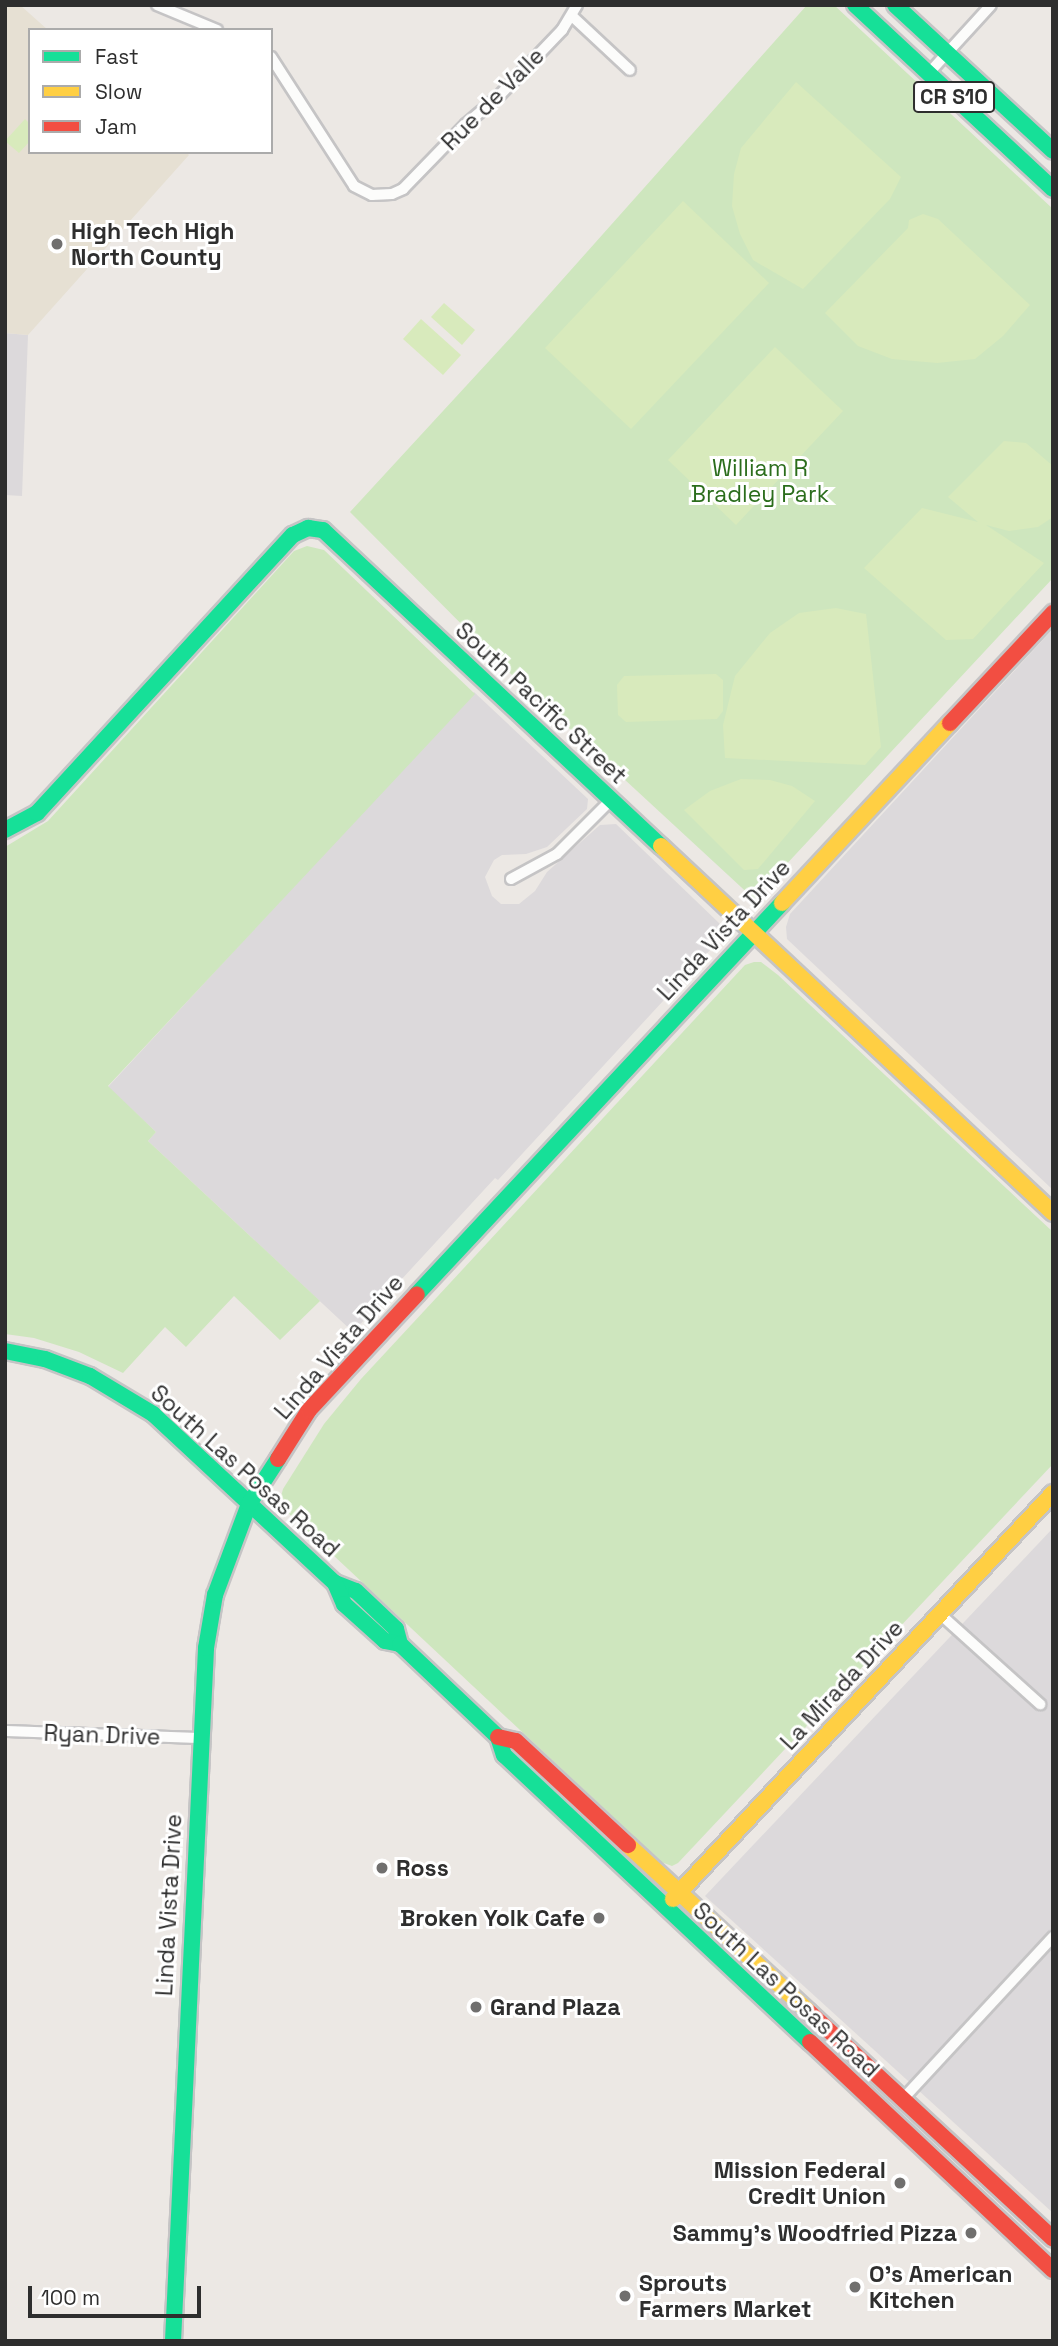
<!DOCTYPE html>
<style>
body{margin:0}
#map{position:relative;width:1058px;height:2346px;overflow:hidden;background:#ece8e4;font-family:"Space Grotesk",sans-serif}
div>[style]{position:absolute}
[style*='--x']{left:calc(var(--x)*1px);top:calc(var(--y)*1px);width:calc(var(--w)*1px);rotate:calc(var(--a)*1deg)}
.industrial>*{inset:0;background:#dcd9db}
.education>*{inset:0;background:#e6e0d3}
.green>*{inset:0;background:#cee6be}
.pitch>*{inset:0;background:#d8eabc}
.roads{filter:drop-shadow(2px 0 #c5c4c5) drop-shadow(-2px 0 #c5c4c5) drop-shadow(0 2px #c5c4c5) drop-shadow(0 -2px #c5c4c5)}
.street>*{height:10px;margin:-5px;padding:0 5px;transform-origin:5px;border-radius:5px;background:#fcfcfb}
.fast>*{height:16px;margin:-8px;padding:0 8px;transform-origin:8px;border-radius:8px;background:#16e098}
.slow>*{height:16px;margin:-8px;padding:0 8px;transform-origin:8px;border-radius:8px;background:#ffcf43}
.jam>*{height:16px;margin:-8px;padding:0 8px;transform-origin:8px;border-radius:8px;background:#f24e42}
.dots>*{width:19px;height:19px;translate:-50% -50%;box-sizing:border-box;border:4px solid #fff;border-radius:50%}
span{translate:-50% -50%;white-space:nowrap;text-align:center;line-height:1.15;-webkit-text-stroke:6px #fff;paint-order:stroke}
.shield-label span{padding:2px 5px;background:#fff;border:2px solid;border-radius:5px;-webkit-text-stroke-width:0}
.shield-label{font-size:21px;color:#2e2e2e;font-weight:700}
.street-label{font-size:23px;color:#2e2e2e}
.poi-label{font-size:23px;color:#2e2e2e;font-weight:700}
.left{translate:0 -50%;text-align:left}
.right{translate:-100% -50%;text-align:right}
.park-label{font-size:23px;color:#2b6d1c}
.frame{position:absolute;inset:0;border:7px solid #2e2e2e;pointer-events:none}
.legend{position:absolute;left:28px;top:28px;width:245px;height:126px;box-sizing:border-box;background:#fff;border:2px solid #ababab;margin:0;padding:9px 12px;list-style:none;font-size:21px;color:#2e2e2e}
.legend li{display:flex;align-items:center;gap:14px;height:35px}
.legend b{width:35px;border:2px solid #ababab}
.scale{position:absolute;left:28px;top:2286px;width:173px;height:32px;box-sizing:border-box;border:4px solid #2e2e2e;border-top:0;padding-left:9px;font-size:21px;line-height:24px;white-space:nowrap;color:#2e2e2e;-webkit-text-stroke:5px #fff;paint-order:stroke}
</style>
<div id="map">
<div class="industrial">
<i style="clip-path:polygon(5px 333px,28px 335px,22px 496px,5px 495px)"></i>
<i style="clip-path:polygon(1053px 629px,1053px 1190px,787px 939px,786px 927px,790px 914px)"></i>
<i style="clip-path:polygon(474px 692px,588px 799px,587px 809px,547px 847px,526px 854px,502px 855px,494px 860px,485px 877px,492px 896px,501px 904px,519px 904px,535px 891px,547px 872px,600px 825px,616px 824px,719px 923px,723px 929px,722px 937px,498px 1180px,495px 1178px,353px 1332px,148px 1141px,156px 1132px,108px 1087px)"></i>
<i style="clip-path:polygon(1053px 1528px,1053px 2213px,705px 1896px)"></i>
</div>
<div class="education">
<i style="clip-path:polygon(5px 5px,20px 5px,48px 30px,30px 30px,30px 152px,186px 152px,189px 155px,28px 335px,5px 333px)"></i>
</div>
<div class="green">
<i style="clip-path:polygon(807px 5px,834px 5px,1053px 209px,1053px 578px,754px 899px,519px 682px,350px 512px,513px 335px)"></i>
<i style="clip-path:polygon(307px 546px,324px 550px,475px 694px,108px 1086px,156px 1132px,148px 1141px,320px 1301px,280px 1340px,234px 1296px,186px 1347px,165px 1327px,123px 1373px,79px 1352px,34px 1338px,5px 1334px,5px 847px,48px 821px,294px 551px)"></i>
<i style="clip-path:polygon(754px 962px,761px 962px,778px 975px,1053px 1232px,1053px 1464px,678px 1863px,672px 1866px,661px 1862px,285px 1510px,280px 1500px,283px 1489px,324px 1424px,361px 1379px,745px 965px)"></i>
</div>
<div class="pitch">
<i style="clip-path:polygon(796px 82px,901px 177px,890px 199px,803px 289px,753px 260px,740px 234px,732px 206px,734px 174px,741px 148px)"></i>
<i style="clip-path:polygon(25px 119px,30px 124px,30px 141px,19px 153px,5px 141px)"></i>
<i style="clip-path:polygon(683px 201px,769px 283px,631px 429px,545px 348px)"></i>
<i style="clip-path:polygon(923px 214px,938px 219px,1030px 305px,1003px 336px,975px 359px,937px 363px,892px 359px,858px 346px,825px 313px,908px 228px,909px 220px)"></i>
<i style="clip-path:polygon(444px 303px,475px 330px,462px 345px,431px 317px)"></i>
<i style="clip-path:polygon(421px 319px,461px 355px,443px 375px,403px 339px)"></i>
<i style="clip-path:polygon(775px 347px,843px 411px,736px 525px,668px 460px)"></i>
<i style="clip-path:polygon(1004px 441px,1026px 443px,1053px 466px,1053px 517px,1038px 527px,1009px 531px,986px 525px,1044px 563px,973px 639px,946px 640px,864px 568px,922px 508px,978px 522px,948px 497px)"></i>
<i style="clip-path:polygon(836px 608px,866px 614px,881px 747px,865px 765px,725px 758px,723px 725px,735px 676px,770px 633px,799px 613px)"></i>
<i style="clip-path:polygon(716px 674px,723px 680px,723px 711px,717px 719px,626px 722px,618px 715px,617px 685px,624px 676px)"></i>
<i style="clip-path:polygon(741px 779px,770px 780px,792px 786px,815px 801px,758px 869px,744px 870px,684px 810px,710px 791px)"></i>
</div>
<div class="roads">
<div class="street">
<i style="--x:157;--y:5;--w:65;--a:22.6"></i>
<i style="--x:572;--y:16;--w:79;--a:43"></i>
<i style="--x:271;--y:57;--w:153;--a:57.2"></i>
<i style="--x:354;--y:186;--w:20;--a:27"></i>
<i style="--x:372;--y:195;--w:20;--a:-3"></i>
<i style="--x:392;--y:194;--w:12;--a:-24"></i>
<i style="--x:403;--y:189;--w:91;--a:-45.9"></i>
<i style="--x:466;--y:124;--w:42;--a:-40.2"></i>
<i style="--x:498;--y:97;--w:93;--a:-46.3"></i>
<i style="--x:562;--y:30;--w:29;--a:-59"></i>
<i style="--x:928;--y:74;--w:93;--a:-47.6"></i>
<i style="--x:511;--y:879;--w:52;--a:-28.5"></i>
<i style="--x:557;--y:854;--w:76;--a:-45"></i>
<i style="--x:940;--y:1614;--w:135;--a:42"></i>
<i style="--x:5;--y:1731;--w:195;--a:2.1"></i>
<i style="--x:902;--y:2100;--w:222;--a:-47.2"></i>
</div>
<div class="fast">
<i style="--x:855;--y:5;--w:270;--a:42.9"></i>
<i style="--x:895;--y:5;--w:215;--a:42.7"></i>
<i style="--x:5;--y:830;--w:36;--a:-28"></i>
<i style="--x:37;--y:813;--w:378;--a:-47.4"></i>
<i style="--x:293;--y:535;--w:17;--a:-25"></i>
<i style="--x:308;--y:528;--w:15;--a:8"></i>
<i style="--x:323;--y:530;--w:463;--a:43.1"></i>
<i style="--x:417;--y:1294;--w:535;--a:-46.97"></i>
<i style="--x:5;--y:1351;--w:41;--a:11.3"></i>
<i style="--x:45;--y:1359;--w:48;--a:20.7"></i>
<i style="--x:90;--y:1376;--w:74;--a:31.1"></i>
<i style="--x:153;--y:1414;--w:248;--a:42.9"></i>
<i style="--x:335;--y:1583;--w:22;--a:21"></i>
<i style="--x:356;--y:1591;--w:55;--a:43.5"></i>
<i style="--x:396;--y:1629;--w:16;--a:75"></i>
<i style="--x:335;--y:1583;--w:23;--a:67"></i>
<i style="--x:344;--y:1604;--w:55;--a:42.1"></i>
<i style="--x:385;--y:1641;--w:15;--a:11"></i>
<i style="--x:400;--y:1644;--w:135;--a:43.5"></i>
<i style="--x:498;--y:1737;--w:19;--a:72"></i>
<i style="--x:504;--y:1755;--w:420;--a:43.2"></i>
<i style="--x:173;--y:2341;--w:694;--a:-87.27"></i>
<i style="--x:206;--y:1648;--w:54;--a:-80.4"></i>
<i style="--x:215;--y:1595;--w:97;--a:-69.5"></i>
<i style="--x:249;--y:1504;--w:54;--a:-57.2"></i>
</div>
<div class="slow">
<i style="--x:661;--y:846;--w:537;--a:43.11"></i>
<i style="--x:782;--y:903;--w:246;--a:-47"></i>
<i style="--x:628;--y:1845;--w:246;--a:42.7"></i>
<i style="--x:673;--y:1899;--w:556;--a:-46.89"></i>
</div>
<div class="jam">
<i style="--x:950;--y:723;--w:151;--a:-46.9"></i>
<i style="--x:278;--y:1459;--w:58;--a:-57.7"></i>
<i style="--x:309;--y:1410;--w:158;--a:-47"></i>
<i style="--x:498;--y:1737;--w:18;--a:13"></i>
<i style="--x:516;--y:1741;--w:153;--a:42.9"></i>
<i style="--x:809;--y:2012;--w:333;--a:42.9"></i>
<i style="--x:810;--y:2042;--w:333;--a:43.2"></i>
</div>
</div>
<div class="dots">
<i style="left:57px;top:244px;background:#706f6e"></i>
<i style="left:382px;top:1868px;background:#706f6e"></i>
<i style="left:599px;top:1918px;background:#706f6e"></i>
<i style="left:476px;top:2007px;background:#706f6e"></i>
<i style="left:900px;top:2183px;background:#706f6e"></i>
<i style="left:971px;top:2233px;background:#706f6e"></i>
<i style="left:855px;top:2287px;background:#706f6e"></i>
<i style="left:625px;top:2296px;background:#706f6e"></i>
</div>
<div class="shield-label">
<span style="left:954px;top:97px">CR S10</span>
</div>
<div class="street-label">
<span style="left:493px;top:99px;rotate:-45deg">Rue de Valle</span>
<span style="left:541px;top:703px;rotate:43deg">South Pacific Street</span>
<span style="left:724px;top:930px;rotate:-47deg">Linda Vista Drive</span>
<span style="left:339px;top:1347px;rotate:-49deg">Linda Vista Drive</span>
<span style="left:245px;top:1471px;rotate:42deg">South Las Posas Road</span>
<span style="left:842px;top:1685px;rotate:-47deg">La Mirada Drive</span>
<span style="left:102px;top:1735px;rotate:2deg">Ryan Drive</span>
<span style="left:169px;top:1905px;rotate:-87deg">Linda Vista Drive</span>
<span style="left:786px;top:1990px;rotate:43deg">South Las Posas Road</span>
</div>
<div class="poi-label">
<span class="left" style="left:71px;top:244px">High Tech High<br>North County</span>
<span class="left" style="left:396px;top:1868px">Ross</span>
<span class="right" style="left:585px;top:1918px">Broken Yolk Cafe</span>
<span class="left" style="left:490px;top:2007px">Grand Plaza</span>
<span class="right" style="left:886px;top:2183px">Mission Federal<br>Credit Union</span>
<span class="right" style="left:957px;top:2233px">Sammy's Woodfried Pizza</span>
<span class="left" style="left:869px;top:2287px">O's American<br>Kitchen</span>
<span class="left" style="left:639px;top:2296px">Sprouts<br>Farmers Market</span>
</div>
<div class="park-label">
<span style="left:760px;top:481px">William R<br>Bradley Park</span>
</div>
<div class="frame"></div>
<ul class="legend">
<li><b style="height:9px;background:#16e098"></b>Fast</li>
<li><b style="height:9px;background:#ffcf43"></b>Slow</li>
<li><b style="height:9px;background:#f24e42"></b>Jam</li>
</ul>
<div class="scale">100 m</div>
</div>
